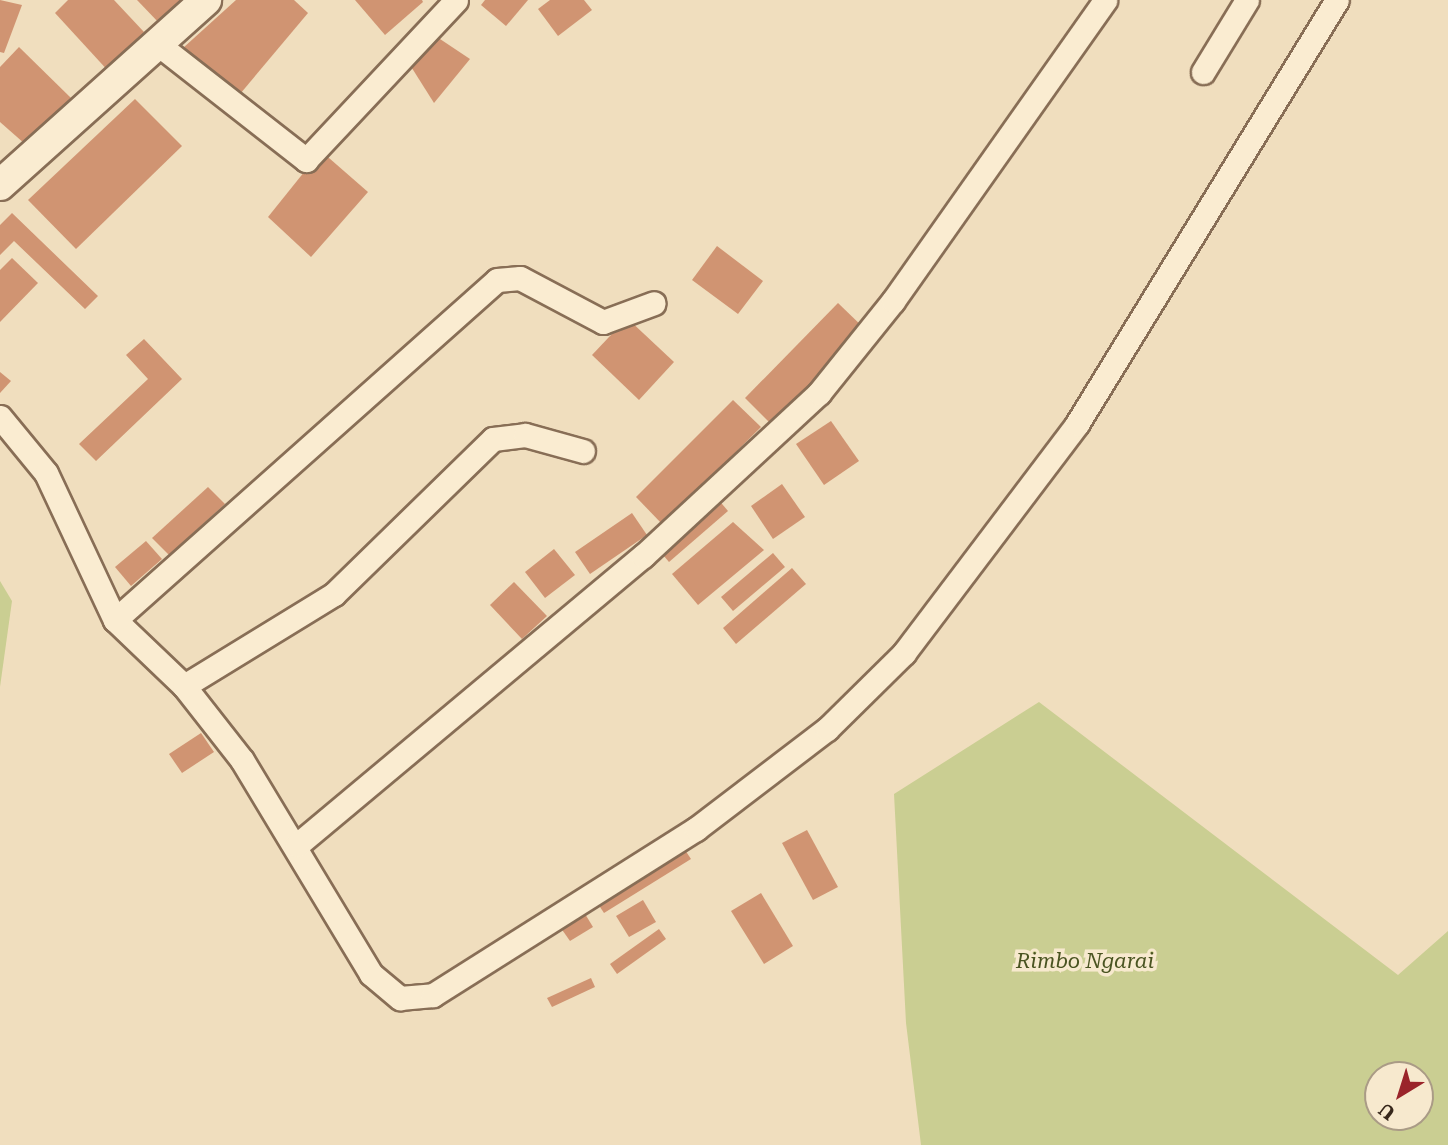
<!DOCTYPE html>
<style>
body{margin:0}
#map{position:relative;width:1448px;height:1145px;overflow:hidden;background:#f0debe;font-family:"Roboto Serif",serif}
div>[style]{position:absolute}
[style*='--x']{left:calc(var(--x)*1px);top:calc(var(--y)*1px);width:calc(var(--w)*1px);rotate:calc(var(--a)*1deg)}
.green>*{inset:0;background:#cace92}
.building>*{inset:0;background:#d09472}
.roads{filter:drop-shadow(2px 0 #886e56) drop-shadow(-2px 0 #886e56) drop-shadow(0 2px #886e56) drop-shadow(0 -2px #886e56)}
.minor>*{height:23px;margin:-11.5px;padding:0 11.5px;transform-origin:11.5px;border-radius:11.5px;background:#faecd1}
.tertiary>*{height:30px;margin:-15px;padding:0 15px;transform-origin:15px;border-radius:15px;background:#faecd1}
span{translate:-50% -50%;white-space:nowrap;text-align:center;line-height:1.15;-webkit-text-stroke:7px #f7e9ce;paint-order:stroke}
.park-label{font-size:21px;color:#4a5421;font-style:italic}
.north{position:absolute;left:1364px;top:1061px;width:70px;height:70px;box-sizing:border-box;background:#f7e9ce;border:2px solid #aa9b86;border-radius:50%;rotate:218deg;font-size:19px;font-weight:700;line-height:28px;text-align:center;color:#37271b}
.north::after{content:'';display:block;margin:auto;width:24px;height:32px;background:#9a242a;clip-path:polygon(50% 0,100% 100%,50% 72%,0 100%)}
</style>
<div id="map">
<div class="green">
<i style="clip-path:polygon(0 581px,12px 601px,0 687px)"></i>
<i style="clip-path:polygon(evenodd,1039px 702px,1398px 975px,1448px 931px,1448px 1145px,921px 1145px,906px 1023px,894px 794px,1039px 702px,1420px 1075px,1420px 1117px,1378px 1117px,1378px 1075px,1420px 1075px)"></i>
</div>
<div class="building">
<i style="clip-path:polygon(0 0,22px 5px,4px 53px,0 52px)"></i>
<i style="clip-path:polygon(68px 0,114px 0,144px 32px,111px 74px,55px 13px)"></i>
<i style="clip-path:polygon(137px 0,183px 0,160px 24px)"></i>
<i style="clip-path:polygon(236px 0,294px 0,308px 13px,235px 100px,183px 48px)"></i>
<i style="clip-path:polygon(355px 0,422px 0,423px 2px,385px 35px)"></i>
<i style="clip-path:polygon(485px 0,528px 0,506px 26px,481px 5px)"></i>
<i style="clip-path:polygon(550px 0,584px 0,592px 10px,558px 36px,538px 9px)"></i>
<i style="clip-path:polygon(434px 35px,470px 59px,434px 103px,410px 65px)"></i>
<i style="clip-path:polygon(19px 47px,71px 98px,25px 144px,0 122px,0 67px)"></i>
<i style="clip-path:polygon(135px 99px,182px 146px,76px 249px,28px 200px)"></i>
<i style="clip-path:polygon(321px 151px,368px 192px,311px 257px,268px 217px)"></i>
<i style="clip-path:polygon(12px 213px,98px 296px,85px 309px,14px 241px,0 255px,0 225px)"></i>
<i style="clip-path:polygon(717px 246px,763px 281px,738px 314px,692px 280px)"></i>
<i style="clip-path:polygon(12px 258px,38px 283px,0 322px,0 270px)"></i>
<i style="clip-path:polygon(838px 303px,867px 331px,773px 426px,745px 398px)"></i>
<i style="clip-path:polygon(627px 318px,674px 362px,639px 400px,592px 355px)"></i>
<i style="clip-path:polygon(144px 339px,182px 379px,96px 461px,79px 444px,148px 379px,126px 355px)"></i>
<i style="clip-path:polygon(0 372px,11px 381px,0 393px)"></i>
<i style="clip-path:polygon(733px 400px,761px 427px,663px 525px,636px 497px)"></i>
<i style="clip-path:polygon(831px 421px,859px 461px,824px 485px,796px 444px)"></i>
<i style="clip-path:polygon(782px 484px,805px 517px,773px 539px,751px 506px)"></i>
<i style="clip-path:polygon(208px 487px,225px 504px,169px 555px,152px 538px)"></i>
<i style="clip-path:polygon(717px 498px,728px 511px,669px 562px,658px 549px)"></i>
<i style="clip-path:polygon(632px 513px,647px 535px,590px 574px,575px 552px)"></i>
<i style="clip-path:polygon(733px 522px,764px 550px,698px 605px,672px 574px)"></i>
<i style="clip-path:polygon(146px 541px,162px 559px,131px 586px,115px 567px)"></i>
<i style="clip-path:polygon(554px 549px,575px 575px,545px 598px,525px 572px)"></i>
<i style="clip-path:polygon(773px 553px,785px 567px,733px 611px,721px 597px)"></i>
<i style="clip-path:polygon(792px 568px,806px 584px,736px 644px,723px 628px)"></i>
<i style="clip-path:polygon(514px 582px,547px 616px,522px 639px,490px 605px)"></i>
<i style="clip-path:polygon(201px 733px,214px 752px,182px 773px,169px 754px)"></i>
<i style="clip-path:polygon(807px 830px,838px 887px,813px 900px,782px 843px)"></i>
<i style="clip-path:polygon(681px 844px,691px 859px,604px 913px,594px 898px)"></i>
<i style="clip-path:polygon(761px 893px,793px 946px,764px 964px,731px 911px)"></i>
<i style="clip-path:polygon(643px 900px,656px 922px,629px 937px,616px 916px)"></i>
<i style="clip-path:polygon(582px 909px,593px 927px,570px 941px,558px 924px)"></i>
<i style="clip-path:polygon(659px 929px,666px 939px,617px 974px,610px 964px)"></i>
<i style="clip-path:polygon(591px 978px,595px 987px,552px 1007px,547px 998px)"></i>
</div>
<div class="roads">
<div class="minor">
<i style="--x:159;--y:45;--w:187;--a:38"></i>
<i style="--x:306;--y:160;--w:219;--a:-46.8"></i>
<i style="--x:1203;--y:72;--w:84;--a:-58.6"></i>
<i style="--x:0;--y:417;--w:72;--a:50.6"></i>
<i style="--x:46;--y:473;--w:162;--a:64.9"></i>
<i style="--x:115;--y:620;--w:95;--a:43.7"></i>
<i style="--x:184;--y:686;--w:94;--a:51.9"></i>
<i style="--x:242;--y:760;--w:250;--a:58.9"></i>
<i style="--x:371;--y:974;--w:38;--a:40"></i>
<i style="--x:400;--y:998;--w:33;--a:-5"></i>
<i style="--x:433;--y:995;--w:311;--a:-32.3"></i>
<i style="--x:696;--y:829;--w:165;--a:-37.4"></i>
<i style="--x:827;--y:729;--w:108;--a:-44.6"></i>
<i style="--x:904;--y:653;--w:287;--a:-52.9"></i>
<i style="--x:1077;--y:424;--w:497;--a:-58.5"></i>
<i style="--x:115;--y:620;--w:511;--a:-41.67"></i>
<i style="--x:497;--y:280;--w:23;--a:-5"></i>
<i style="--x:520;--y:278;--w:94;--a:27.9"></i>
<i style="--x:603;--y:322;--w:54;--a:-20.4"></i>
<i style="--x:184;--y:686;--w:176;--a:-31.5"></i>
<i style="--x:334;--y:594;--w:222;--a:-44.3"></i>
<i style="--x:493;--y:439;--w:32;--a:-7"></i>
<i style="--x:525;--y:435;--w:60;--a:15.4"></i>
<i style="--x:297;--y:845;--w:451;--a:-39.9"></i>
<i style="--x:643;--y:556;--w:240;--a:-42.8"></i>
<i style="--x:819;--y:393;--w:118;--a:-51.2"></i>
<i style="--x:893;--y:301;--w:368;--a:-54.8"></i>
</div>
<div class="tertiary">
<i style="--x:0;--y:185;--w:277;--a:-41.9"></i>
</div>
</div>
<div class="park-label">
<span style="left:1085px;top:961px">Rimbo Ngarai</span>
</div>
<div class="north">U</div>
</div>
